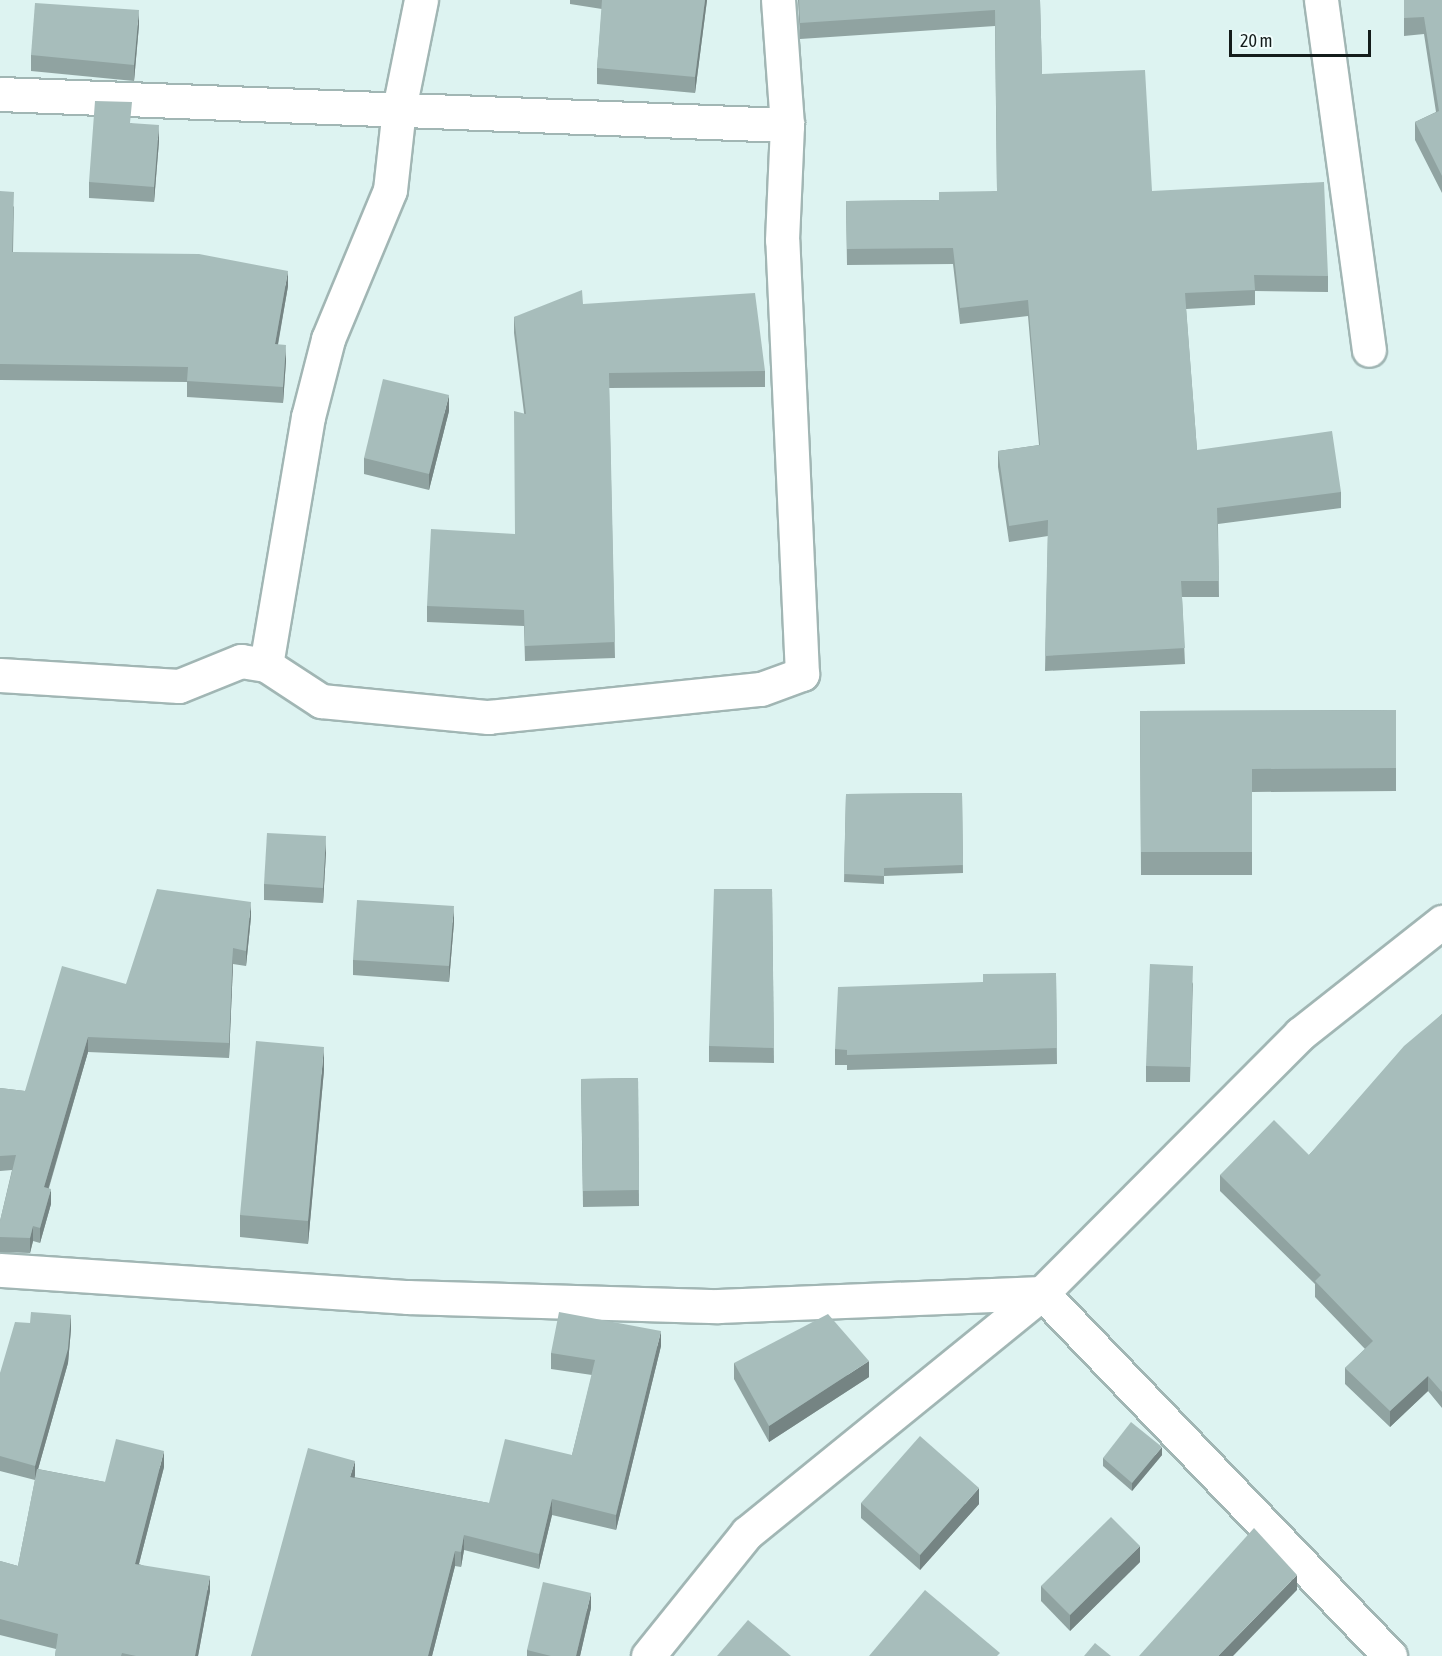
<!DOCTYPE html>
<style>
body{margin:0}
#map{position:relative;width:1442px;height:1656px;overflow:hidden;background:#ddf3f1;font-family:"Asap Condensed",sans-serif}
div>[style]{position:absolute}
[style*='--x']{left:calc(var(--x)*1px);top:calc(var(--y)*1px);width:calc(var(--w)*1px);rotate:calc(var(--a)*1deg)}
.roads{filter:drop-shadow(2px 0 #a1b6b4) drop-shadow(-2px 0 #a1b6b4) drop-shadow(0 2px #a1b6b4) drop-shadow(0 -2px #a1b6b4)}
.street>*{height:33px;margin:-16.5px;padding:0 16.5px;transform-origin:16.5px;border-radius:16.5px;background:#fff}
.wall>*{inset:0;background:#90a3a1}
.shaded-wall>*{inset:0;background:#758483}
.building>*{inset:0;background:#a7bdbb}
span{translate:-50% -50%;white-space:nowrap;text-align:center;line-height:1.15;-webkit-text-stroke:4.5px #f1fefd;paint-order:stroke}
.scale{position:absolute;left:1229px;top:30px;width:142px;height:27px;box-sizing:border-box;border:3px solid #141c1b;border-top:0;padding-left:8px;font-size:18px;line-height:21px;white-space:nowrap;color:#141c1b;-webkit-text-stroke:4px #f1fefd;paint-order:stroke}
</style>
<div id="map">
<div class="roads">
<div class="street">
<i style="--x:1321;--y:0;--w:353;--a:82.2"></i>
<i style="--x:0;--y:94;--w:788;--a:2.26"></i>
<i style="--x:266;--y:665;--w:252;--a:-80.4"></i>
<i style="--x:308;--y:417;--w:81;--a:-75.6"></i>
<i style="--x:328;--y:339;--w:161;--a:-67.4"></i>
<i style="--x:390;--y:190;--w:81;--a:-83.7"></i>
<i style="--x:399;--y:109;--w:111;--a:-78.6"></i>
<i style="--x:0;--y:675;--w:179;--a:3.5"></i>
<i style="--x:179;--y:686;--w:67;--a:-22"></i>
<i style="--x:241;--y:661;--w:25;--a:9"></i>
<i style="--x:266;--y:665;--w:66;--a:33.2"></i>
<i style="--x:321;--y:701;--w:168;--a:5.5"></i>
<i style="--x:488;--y:717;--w:274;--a:-5.9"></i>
<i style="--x:761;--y:689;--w:44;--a:-20.1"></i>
<i style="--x:802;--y:674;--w:434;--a:-92.6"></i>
<i style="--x:782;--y:240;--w:115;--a:-87.5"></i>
<i style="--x:787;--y:125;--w:125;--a:-94.1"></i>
<i style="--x:0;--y:1270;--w:408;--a:3.8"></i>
<i style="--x:407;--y:1297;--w:311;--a:1.7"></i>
<i style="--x:718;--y:1306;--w:324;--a:-2.3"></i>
<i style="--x:1042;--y:1293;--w:503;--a:46.21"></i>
<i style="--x:648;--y:1656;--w:158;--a:-51.2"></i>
<i style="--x:747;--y:1533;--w:380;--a:-39.1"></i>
<i style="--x:1042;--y:1293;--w:366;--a:-45.1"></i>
<i style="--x:1300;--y:1034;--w:181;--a:-38.3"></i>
</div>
</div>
<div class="wall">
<i style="clip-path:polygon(570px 0,707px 0,695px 93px,597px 84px,597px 68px,602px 9px,570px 4px)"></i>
<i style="clip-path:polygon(798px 0,1040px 0,1042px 74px,1152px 191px,1328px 276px,1328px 292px,1255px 291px,1255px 305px,1186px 309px,1197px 450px,1341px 492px,1341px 508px,1218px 524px,1219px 597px,1182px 597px,1185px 664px,1045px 671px,1048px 536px,1009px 542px,998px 467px,998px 451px,1039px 445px,1028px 316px,960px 324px,953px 264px,847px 265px,846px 201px,939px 200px,997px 191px,995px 26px,800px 39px)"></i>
<i style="clip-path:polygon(1404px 0,1442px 0,1442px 193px,1415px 140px,1415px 122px,1436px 112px,1424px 34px,1404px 36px)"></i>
<i style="clip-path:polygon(139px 25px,134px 81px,31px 71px,31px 55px)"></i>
<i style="clip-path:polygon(131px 123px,159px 141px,154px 202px,89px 198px,89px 182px)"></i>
<i style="clip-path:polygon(0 191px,14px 207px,13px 252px,288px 286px,278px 345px,286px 361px,283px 403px,187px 397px,187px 382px,0 380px)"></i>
<i style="clip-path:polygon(583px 304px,765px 371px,765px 387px,609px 388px,615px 658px,525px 661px,524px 626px,427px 622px,427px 606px,515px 534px,524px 413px,514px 333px,514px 317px)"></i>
<i style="clip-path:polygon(449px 411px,429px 490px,364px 474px,364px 458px)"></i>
<i style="clip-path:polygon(1396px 710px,1396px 791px,1252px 792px,1252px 875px,1141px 875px,1140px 711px)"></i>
<i style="clip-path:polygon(962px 793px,963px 873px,884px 876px,884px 884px,844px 882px,846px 794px)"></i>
<i style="clip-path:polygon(326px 852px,323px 903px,264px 900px,264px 884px)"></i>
<i style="clip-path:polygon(772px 889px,774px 1063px,709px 1062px,709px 1046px)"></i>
<i style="clip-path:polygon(251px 917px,246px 966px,233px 964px,229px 1058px,88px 1052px,49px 1188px,51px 1204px,40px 1243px,33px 1241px,30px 1253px,0 1252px,0 1221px,12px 1170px,0 1171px,0 1088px,25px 1091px,126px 984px)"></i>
<i style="clip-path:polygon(454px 922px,449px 982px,353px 975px,353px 960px)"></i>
<i style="clip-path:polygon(1056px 973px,1057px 1064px,847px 1070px,847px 1065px,835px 1065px,835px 1049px,983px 982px)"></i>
<i style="clip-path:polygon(1193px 982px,1190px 1082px,1146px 1082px,1146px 1066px)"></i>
<i style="clip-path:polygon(1442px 1014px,1442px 1408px,1428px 1391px,1390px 1427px,1345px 1384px,1345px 1368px,1365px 1349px,1315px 1297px,1315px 1284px,1220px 1191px,1220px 1175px,1309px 1155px)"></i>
<i style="clip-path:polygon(324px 1070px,308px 1244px,240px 1237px,240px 1215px)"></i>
<i style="clip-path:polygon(638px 1078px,639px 1206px,583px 1207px,581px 1079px)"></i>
<i style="clip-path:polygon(71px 1329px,68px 1363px,38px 1469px,105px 1482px,164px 1467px,139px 1564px,210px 1591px,198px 1656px,55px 1656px,56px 1649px,0 1635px,0 1561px,18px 1566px,35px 1480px,0 1471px,0 1373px)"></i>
<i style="clip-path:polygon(661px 1346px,616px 1530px,552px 1515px,539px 1569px,464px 1550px,461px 1567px,455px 1566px,432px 1656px,251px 1656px,354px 1477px,489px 1503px,572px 1455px,592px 1375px,551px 1369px,551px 1353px)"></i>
<i style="clip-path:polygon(734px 1363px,869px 1377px,769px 1442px,734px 1379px)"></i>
<i style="clip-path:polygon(1162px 1455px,1132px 1491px,1103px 1466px,1103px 1458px)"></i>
<i style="clip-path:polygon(861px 1503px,979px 1504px,920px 1570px,861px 1518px)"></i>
<i style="clip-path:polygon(1140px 1562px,1070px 1631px,1041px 1601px,1041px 1586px)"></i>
<i style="clip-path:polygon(591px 1608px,580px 1656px,527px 1656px,527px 1650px)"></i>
</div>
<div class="shaded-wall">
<i style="clip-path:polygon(705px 0,707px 0,695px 93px,695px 77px)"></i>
<i style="clip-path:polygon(139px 10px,139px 25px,134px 81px,134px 65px)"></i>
<i style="clip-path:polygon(159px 125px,159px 141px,154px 202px,154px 187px)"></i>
<i style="clip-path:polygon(288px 271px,288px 286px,275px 360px,275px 344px)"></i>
<i style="clip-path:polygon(286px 345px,286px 361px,283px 403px,283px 387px)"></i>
<i style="clip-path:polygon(449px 395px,449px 411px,429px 490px,429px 474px)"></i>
<i style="clip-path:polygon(326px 836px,326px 852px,323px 903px,323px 888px)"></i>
<i style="clip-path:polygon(251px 902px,251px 917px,246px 966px,246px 951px)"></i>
<i style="clip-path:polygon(454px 906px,454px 922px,449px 982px,449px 966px)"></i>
<i style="clip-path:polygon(233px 948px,233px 964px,229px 1058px,229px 1043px)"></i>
<i style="clip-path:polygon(88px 1037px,88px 1052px,44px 1203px,44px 1187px)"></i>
<i style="clip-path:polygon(324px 1047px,324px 1070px,308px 1244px,308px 1221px)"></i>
<i style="clip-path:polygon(51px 1189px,51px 1204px,40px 1243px,40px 1228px)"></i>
<i style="clip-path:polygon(33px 1226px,33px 1241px,30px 1253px,30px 1238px)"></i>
<i style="clip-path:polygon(71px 1315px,71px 1329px,68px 1363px,35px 1480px,35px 1466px)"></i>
<i style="clip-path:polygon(661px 1331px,661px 1346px,616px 1530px,616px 1515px)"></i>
<i style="clip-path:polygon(869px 1361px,869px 1377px,769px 1442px,769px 1426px)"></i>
<i style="clip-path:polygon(1428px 1376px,1428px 1391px,1390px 1427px,1390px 1411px)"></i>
<i style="clip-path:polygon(1162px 1447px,1162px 1455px,1132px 1491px,1132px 1483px)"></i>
<i style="clip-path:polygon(164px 1451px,164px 1467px,135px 1579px,135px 1564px)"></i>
<i style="clip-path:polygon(355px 1461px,355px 1476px,350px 1492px,350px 1477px)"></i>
<i style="clip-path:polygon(979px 1488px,979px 1504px,920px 1570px,920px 1555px)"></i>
<i style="clip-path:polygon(552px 1499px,552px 1515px,539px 1569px,539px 1554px)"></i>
<i style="clip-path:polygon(464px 1535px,464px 1550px,461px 1567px,461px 1552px)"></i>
<i style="clip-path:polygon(1140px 1546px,1140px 1562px,1070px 1631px,1070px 1615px)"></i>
<i style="clip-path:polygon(455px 1551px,455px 1566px,432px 1656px,428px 1656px)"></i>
<i style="clip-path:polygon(1297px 1575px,1297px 1590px,1233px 1656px,1218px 1656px)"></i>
<i style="clip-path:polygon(210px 1576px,210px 1591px,198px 1656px,195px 1656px)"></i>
<i style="clip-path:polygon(591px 1593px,591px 1608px,580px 1656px,576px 1656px)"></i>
</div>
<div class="building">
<i style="clip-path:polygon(602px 0,705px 0,695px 77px,597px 68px)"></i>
<i style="clip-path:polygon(799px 0,1040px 0,1042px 74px,1145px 70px,1152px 191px,1324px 182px,1328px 276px,1254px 275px,1255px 290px,1185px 293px,1197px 450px,1332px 431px,1341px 492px,1217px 508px,1219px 581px,1181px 581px,1185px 648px,1045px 656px,1048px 520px,1009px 526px,998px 451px,1040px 445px,1028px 300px,960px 308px,953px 248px,847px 249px,846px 201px,939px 200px,939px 192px,997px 191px,995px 10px,800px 23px)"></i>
<i style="clip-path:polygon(1404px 0,1442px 0,1442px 176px,1415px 122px,1439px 111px,1424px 17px,1404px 18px)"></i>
<i style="clip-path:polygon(35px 3px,139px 10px,134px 65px,31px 55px)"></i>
<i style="clip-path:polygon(95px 101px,132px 102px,130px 123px,159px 125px,154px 187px,89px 182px)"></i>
<i style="clip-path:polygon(0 191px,14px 192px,12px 252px,199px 254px,288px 271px,275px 344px,286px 345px,283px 387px,187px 381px,188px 367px,0 364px)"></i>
<i style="clip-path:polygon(582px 290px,583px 304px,755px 293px,765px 371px,609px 373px,615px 642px,525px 646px,524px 610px,427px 606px,431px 529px,515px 534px,514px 411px,526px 414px,514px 317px)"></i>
<i style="clip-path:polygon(383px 379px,449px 395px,429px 474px,364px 458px)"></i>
<i style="clip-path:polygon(1396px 710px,1396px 768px,1252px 769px,1252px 852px,1141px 852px,1140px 711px)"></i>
<i style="clip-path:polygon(962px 793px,963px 865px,884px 868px,884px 876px,844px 874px,846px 794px)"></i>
<i style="clip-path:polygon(267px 833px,326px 836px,323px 888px,264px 884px)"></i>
<i style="clip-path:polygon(157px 889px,251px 902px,246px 951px,233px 948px,229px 1043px,88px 1037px,44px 1187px,51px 1189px,40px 1228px,33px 1226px,30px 1238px,0 1237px,0 1221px,16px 1155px,0 1156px,0 1088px,25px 1091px,62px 966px,126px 984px)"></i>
<i style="clip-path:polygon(714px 889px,772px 889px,774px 1048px,709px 1046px)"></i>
<i style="clip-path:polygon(357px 900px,454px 906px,449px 966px,353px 960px)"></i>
<i style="clip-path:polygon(1150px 964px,1193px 966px,1190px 1067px,1146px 1066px)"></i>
<i style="clip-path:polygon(1056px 973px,1057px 1048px,847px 1055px,847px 1050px,835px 1049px,838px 987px,983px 982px,983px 974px)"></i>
<i style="clip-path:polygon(1442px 1014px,1442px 1392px,1428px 1376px,1390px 1411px,1345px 1368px,1373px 1341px,1315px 1281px,1321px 1275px,1220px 1175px,1274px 1120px,1309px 1155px,1404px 1046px)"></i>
<i style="clip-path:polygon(256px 1041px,324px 1047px,308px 1221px,240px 1215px)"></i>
<i style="clip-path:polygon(638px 1078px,639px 1190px,583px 1191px,581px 1079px)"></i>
<i style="clip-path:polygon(31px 1312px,71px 1315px,68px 1349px,35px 1466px,0 1456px,0 1373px,15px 1322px,30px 1323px)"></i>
<i style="clip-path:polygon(559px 1312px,661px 1331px,616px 1515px,552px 1499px,539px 1554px,464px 1535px,461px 1552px,455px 1551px,428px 1656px,251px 1656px,308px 1448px,355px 1461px,350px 1477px,489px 1503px,505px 1439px,572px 1455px,595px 1360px,551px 1353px)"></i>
<i style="clip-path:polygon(828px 1314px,869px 1361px,769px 1426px,734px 1363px)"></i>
<i style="clip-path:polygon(1131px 1422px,1162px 1447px,1132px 1483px,1103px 1458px)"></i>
<i style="clip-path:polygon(920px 1436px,979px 1488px,920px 1555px,861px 1503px)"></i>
<i style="clip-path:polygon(116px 1439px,164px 1451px,135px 1564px,210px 1576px,195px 1656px,136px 1656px,122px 1653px,121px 1656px,55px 1656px,58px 1634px,0 1619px,0 1561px,18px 1566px,37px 1469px,105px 1482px)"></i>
<i style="clip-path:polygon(1111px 1517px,1140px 1546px,1070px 1615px,1041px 1586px)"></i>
<i style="clip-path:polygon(1254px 1528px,1297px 1575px,1218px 1656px,1139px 1656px)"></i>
<i style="clip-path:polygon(543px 1582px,591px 1593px,576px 1656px,551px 1656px,527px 1650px)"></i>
<i style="clip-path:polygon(925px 1590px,1000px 1653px,997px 1656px,869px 1656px)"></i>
<i style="clip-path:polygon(748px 1620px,791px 1656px,717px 1656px)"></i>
<i style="clip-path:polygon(1095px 1643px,1111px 1656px,1084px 1656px)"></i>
</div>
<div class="scale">20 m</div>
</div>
